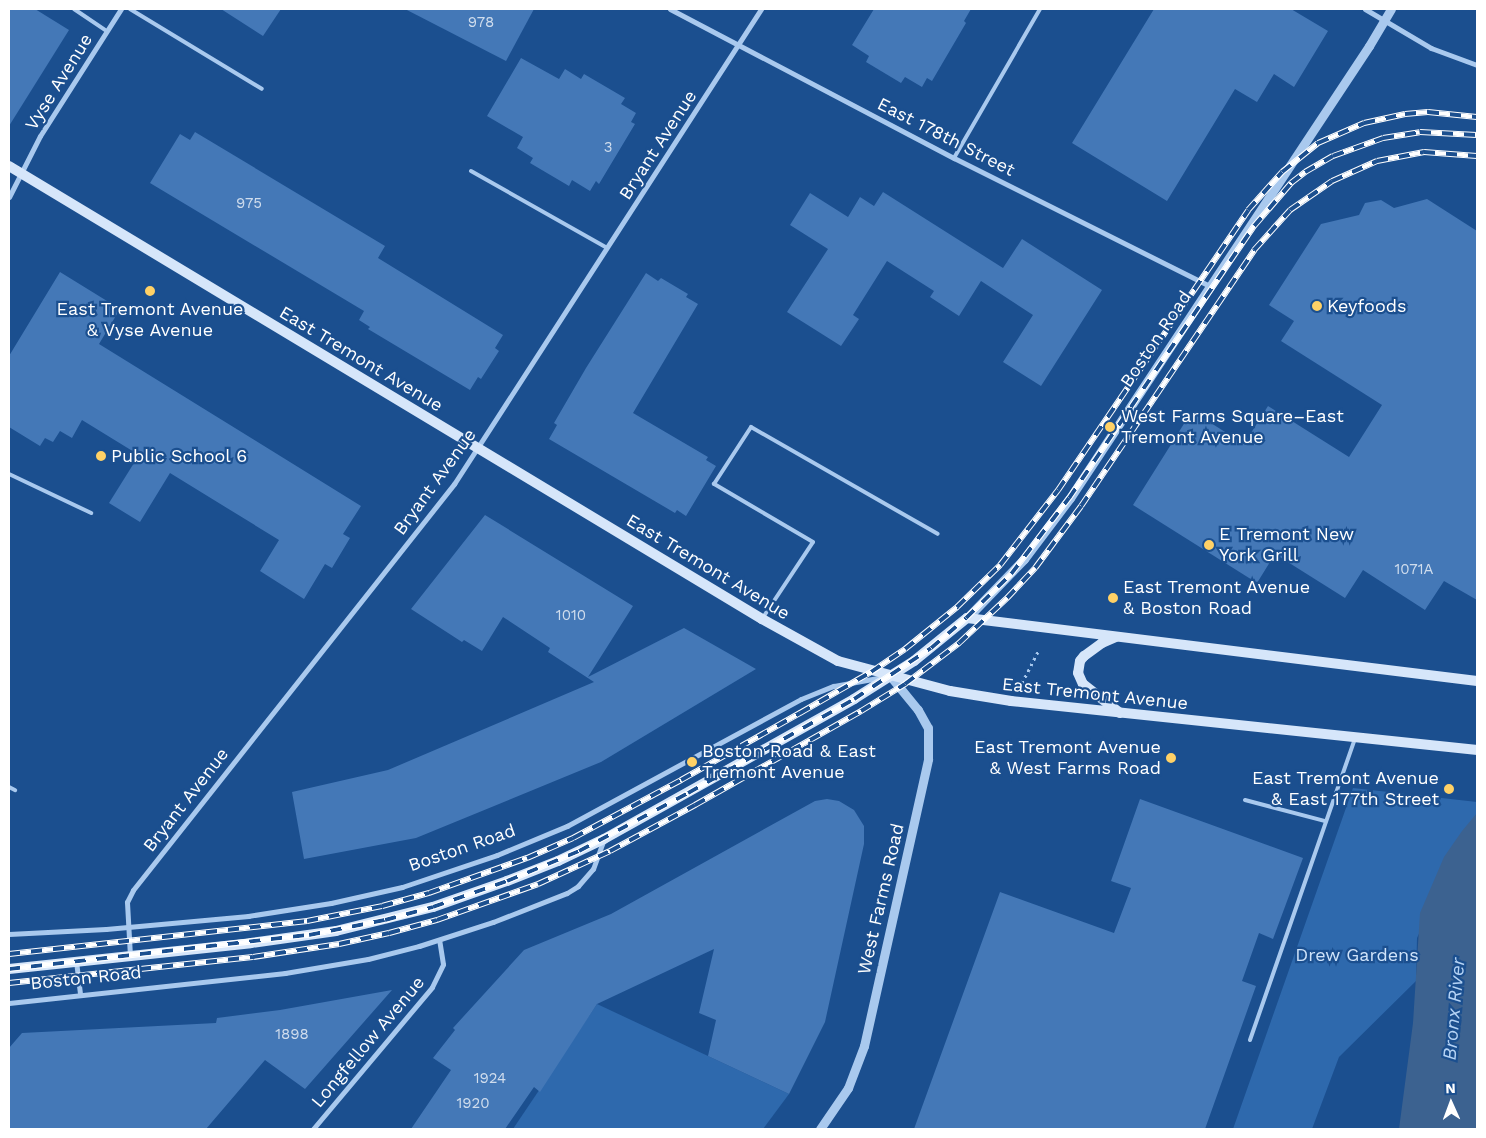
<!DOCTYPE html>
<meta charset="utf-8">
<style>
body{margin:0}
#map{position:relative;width:1486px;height:1138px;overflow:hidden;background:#1b4f8f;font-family:"Work Sans",sans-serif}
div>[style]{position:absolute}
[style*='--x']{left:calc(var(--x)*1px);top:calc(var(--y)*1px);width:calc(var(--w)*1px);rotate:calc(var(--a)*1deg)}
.green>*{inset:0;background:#2e69ad}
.water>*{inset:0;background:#3c6290}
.building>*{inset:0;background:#4478b7}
.path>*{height:3px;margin-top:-1.5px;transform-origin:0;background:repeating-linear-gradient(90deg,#a9c9ee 0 2.5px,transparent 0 6.5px)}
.service>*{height:4px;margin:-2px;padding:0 2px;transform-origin:2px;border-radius:2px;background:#a9c9ee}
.minor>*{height:5px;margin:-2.5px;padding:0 2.5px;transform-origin:2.5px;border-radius:2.5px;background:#a9c9ee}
.tertiary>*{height:9px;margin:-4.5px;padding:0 4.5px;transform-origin:4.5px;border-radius:4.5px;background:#a9c9ee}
.secondary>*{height:10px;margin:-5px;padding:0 5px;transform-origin:5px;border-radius:5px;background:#d6e6fa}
.rail>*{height:5.5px;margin-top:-2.75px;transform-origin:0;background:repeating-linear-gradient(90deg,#1b4f8f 0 11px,#fff 0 22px);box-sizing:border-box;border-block:1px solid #fff}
.dots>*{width:14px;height:14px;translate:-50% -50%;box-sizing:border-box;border:2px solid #1b4f8f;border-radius:50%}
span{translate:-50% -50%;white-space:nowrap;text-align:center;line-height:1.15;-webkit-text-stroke:4.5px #1b4f8f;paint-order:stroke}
.number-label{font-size:15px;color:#d0dded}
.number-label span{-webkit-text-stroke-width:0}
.street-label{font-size:18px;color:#fff}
.poi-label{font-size:18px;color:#fff}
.left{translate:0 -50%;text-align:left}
.right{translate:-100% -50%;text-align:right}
.park-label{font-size:18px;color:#cfe3fa}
.water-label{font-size:19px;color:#b5d3f5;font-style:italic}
.frame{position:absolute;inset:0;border:10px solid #fff;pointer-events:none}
.north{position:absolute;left:1426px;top:1078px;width:50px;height:50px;-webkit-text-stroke:4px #1b4f8f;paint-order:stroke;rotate:358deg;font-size:14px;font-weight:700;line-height:20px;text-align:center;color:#fff}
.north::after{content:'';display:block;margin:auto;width:18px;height:22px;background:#fff;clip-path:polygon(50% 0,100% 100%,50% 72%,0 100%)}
</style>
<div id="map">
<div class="green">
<i style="clip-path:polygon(1353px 788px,1477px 802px,1477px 813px,1417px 938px,1416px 981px,1339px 1057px,1312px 1129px,1233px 1129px)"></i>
<i style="clip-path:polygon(597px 1004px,708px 1056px,789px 1094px,763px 1129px,513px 1129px)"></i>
</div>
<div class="water">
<i style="clip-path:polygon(1477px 813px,1477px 1129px,1399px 1129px,1413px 1023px,1420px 913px,1444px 857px,1462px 831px)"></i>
</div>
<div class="building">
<i style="clip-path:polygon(9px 9px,35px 9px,69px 30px,9px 126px)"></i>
<i style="clip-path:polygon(221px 9px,281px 9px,263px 36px)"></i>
<i style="clip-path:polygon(405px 9px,534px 9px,506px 61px)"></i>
<i style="clip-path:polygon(874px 9px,971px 9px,964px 21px,966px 23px,932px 81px,927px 78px,922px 87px,905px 77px,901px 83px,866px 62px,869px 56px,852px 45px)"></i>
<i style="clip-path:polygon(1154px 9px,1291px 9px,1328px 31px,1294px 87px,1274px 74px,1257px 102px,1235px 89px,1167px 201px,1072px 143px)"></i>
<i style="clip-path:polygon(521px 58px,559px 79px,565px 69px,581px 79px,584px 74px,625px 98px,621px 104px,636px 113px,631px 122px,635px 124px,599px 184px,596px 181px,590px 191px,572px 180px,569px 186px,530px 163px,533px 158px,517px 148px,523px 137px,487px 116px)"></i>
<i style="clip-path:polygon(195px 132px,385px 246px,378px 258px,503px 335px,495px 348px,499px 351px,481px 379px,478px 377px,470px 390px,368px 329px,370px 327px,359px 320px,364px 311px,150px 183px,180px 134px,190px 140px)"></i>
<i style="clip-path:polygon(883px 192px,1003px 268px,1022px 239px,1102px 290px,1041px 386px,1003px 362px,1033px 315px,981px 281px,959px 316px,930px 297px,934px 291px,887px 261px,853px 315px,859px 319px,841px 346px,787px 312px,828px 249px,790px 225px,810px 193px,848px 217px,860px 197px,874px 206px)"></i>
<i style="clip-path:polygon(1427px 199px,1477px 231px,1477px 600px,1444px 581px,1425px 610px,1363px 570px,1345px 598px,1275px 554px,1257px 583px,1133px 505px,1192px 411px,1244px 444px,1268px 406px,1349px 457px,1382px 405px,1281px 341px,1294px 321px,1269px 305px,1321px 224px,1359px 215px,1365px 203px,1381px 200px,1394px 208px)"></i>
<i style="clip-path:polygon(60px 272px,120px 309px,99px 344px,361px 506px,343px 534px,350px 538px,332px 568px,325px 564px,304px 599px,260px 571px,279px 540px,170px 473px,140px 522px,109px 503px,139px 455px,82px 420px,72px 438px,60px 431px,53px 442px,45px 438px,40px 446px,9px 427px,9px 356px)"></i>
<i style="clip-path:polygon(646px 273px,658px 281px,661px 278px,688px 294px,686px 297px,698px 304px,633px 413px,708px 457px,706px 460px,716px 466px,686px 516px,677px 510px,675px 513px,549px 439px,557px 425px,554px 423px,586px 368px)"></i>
<i style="clip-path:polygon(485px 515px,633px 606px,588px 677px,684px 628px,756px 669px,601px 762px,416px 838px,304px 859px,292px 792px,388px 770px,594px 682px,548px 652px,550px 648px,503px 617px,482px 651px,464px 640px,462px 642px,411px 609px)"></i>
<i style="clip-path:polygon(827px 799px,839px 801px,854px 810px,864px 826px,864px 844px,825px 1022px,789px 1094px,708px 1056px,716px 1020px,699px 1013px,714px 949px,597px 1004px,540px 1092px,534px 1087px,505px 1129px,411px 1129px,451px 1070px,433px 1058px,455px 1030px,453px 1028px,524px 950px,611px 914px,815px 801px)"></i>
<i style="clip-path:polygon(1140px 799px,1303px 858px,1273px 939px,1259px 933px,1242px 981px,1256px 986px,1205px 1129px,914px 1129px,1000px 892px,1114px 933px,1131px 888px,1111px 881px)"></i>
<i style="clip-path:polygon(392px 990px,305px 1089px,265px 1060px,206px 1129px,9px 1129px,9px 1048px,22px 1033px,216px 1023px,217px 1018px,280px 1010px)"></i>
</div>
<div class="path">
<i style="--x:1022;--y:683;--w:38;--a:-63"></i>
</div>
<div class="service">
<i style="--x:74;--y:9;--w:40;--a:34"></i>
<i style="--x:130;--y:9;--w:154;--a:31.2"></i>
<i style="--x:954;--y:158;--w:172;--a:-60"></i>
<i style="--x:471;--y:171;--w:156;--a:29.5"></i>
<i style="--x:9;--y:474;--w:91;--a:25.4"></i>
<i style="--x:762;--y:619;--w:92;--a:-56.5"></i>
<i style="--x:813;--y:542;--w:115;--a:-149.6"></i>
<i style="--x:714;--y:484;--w:68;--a:-57"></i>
<i style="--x:751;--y:427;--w:215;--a:29.8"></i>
<i style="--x:9;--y:787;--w:7;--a:27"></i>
<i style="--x:1245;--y:800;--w:83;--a:14.7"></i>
<i style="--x:1250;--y:1040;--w:320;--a:-70.8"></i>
</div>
<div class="minor">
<i style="--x:670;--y:9;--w:321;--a:27.7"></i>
<i style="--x:954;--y:158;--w:286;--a:26.6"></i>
<i style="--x:1365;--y:9;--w:77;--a:30.6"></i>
<i style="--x:1431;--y:48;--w:49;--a:20.3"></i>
<i style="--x:9;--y:197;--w:68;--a:-63.1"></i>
<i style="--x:40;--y:136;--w:151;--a:-57.5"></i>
<i style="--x:9;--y:934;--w:97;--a:-3"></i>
<i style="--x:106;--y:929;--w:143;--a:-5.2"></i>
<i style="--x:248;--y:916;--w:84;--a:-8.9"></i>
<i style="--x:331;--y:903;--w:73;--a:-12.7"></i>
<i style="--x:402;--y:887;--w:100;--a:-18.6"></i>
<i style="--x:497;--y:855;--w:76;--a:-22.5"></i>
<i style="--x:567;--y:826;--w:266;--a:-28.5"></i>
<i style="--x:801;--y:699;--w:35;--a:-22"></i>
<i style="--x:834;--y:686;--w:50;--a:-10.4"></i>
<i style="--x:130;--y:956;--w:54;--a:-93.2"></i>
<i style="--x:127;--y:902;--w:13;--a:-63"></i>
<i style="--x:133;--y:890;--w:518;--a:-51.67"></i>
<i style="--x:454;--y:484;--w:566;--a:-57.12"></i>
<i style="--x:76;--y:961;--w:34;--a:83"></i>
<i style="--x:9;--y:1003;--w:278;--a:-6.2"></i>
<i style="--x:285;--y:973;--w:84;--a:-9.6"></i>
<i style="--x:368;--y:959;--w:53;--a:-14.3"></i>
<i style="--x:419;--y:946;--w:78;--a:-18"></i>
<i style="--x:493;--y:922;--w:79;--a:-21.4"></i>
<i style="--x:567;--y:893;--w:13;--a:-32"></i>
<i style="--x:578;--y:886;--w:23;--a:-49"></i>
<i style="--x:593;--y:869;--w:32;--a:-70"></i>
<i style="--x:313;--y:1129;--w:185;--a:-50"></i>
<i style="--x:432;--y:987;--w:25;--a:-64"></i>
<i style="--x:443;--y:964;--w:24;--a:-99"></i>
</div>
<div class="tertiary">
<i style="--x:967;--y:618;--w:82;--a:-46"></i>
<i style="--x:1024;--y:559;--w:76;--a:-53"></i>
<i style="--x:1070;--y:498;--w:542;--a:-56.52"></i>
<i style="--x:1369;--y:46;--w:43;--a:-59.3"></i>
<i style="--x:820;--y:1129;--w:50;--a:-55.7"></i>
<i style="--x:848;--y:1088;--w:45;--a:-69.1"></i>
<i style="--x:864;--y:1046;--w:294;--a:-77.4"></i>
<i style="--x:928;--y:759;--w:31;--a:-90"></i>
<i style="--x:928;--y:728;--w:21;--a:-119"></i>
<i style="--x:918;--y:710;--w:43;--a:-129.3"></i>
</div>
<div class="secondary">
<i style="--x:9;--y:166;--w:879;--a:31.03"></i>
<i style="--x:762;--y:619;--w:87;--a:28.9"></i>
<i style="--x:838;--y:661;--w:116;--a:15"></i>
<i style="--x:950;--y:691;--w:62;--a:9.3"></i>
<i style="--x:1011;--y:701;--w:469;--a:6"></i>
<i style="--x:1116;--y:637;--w:15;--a:157"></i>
<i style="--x:1102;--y:643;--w:22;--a:144"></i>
<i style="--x:1084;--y:656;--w:6;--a:129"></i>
<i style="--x:1080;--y:661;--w:12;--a:99"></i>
<i style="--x:1078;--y:673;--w:12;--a:66"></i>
<i style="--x:1083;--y:684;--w:47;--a:38.1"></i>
<i style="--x:9;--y:969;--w:243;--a:-6.1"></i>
<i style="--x:251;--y:943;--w:86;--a:-8"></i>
<i style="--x:336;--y:931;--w:100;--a:-13.9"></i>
<i style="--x:433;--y:907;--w:78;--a:-19.4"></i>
<i style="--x:507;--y:881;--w:55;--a:-21.4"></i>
<i style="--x:558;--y:861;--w:51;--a:-25.6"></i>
<i style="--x:604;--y:839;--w:287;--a:-29.2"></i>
<i style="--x:854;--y:699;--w:71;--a:-32.3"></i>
<i style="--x:914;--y:661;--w:68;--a:-39.1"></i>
<i style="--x:967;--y:618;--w:514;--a:7.04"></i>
</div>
<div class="rail">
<i style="--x:9;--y:954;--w:300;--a:-6.3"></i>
<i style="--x:307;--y:921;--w:76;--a:-11.3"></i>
<i style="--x:382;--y:906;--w:49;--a:-15.5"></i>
<i style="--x:429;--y:893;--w:104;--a:-19.7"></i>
<i style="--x:527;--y:858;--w:50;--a:-23.5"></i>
<i style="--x:573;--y:838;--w:123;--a:-28.2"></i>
<i style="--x:681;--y:780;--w:137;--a:-29.4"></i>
<i style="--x:800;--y:713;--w:82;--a:-30"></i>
<i style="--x:871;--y:672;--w:41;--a:-34.1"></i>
<i style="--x:905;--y:649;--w:67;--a:-38.9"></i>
<i style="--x:957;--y:607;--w:60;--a:-44.3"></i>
<i style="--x:1000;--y:565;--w:95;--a:-52.3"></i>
<i style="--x:1058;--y:490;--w:338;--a:-55.8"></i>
<i style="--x:1248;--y:210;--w:51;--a:-48.2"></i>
<i style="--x:1282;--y:172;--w:46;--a:-38.9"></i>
<i style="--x:1318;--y:143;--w:50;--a:-23.5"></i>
<i style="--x:1364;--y:123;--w:42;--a:-12.4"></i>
<i style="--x:1405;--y:114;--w:23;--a:-5"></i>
<i style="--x:1428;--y:112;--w:49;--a:5.8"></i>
<i style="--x:9;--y:969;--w:302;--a:-6.5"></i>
<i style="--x:309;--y:935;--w:77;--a:-11.2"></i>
<i style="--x:385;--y:920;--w:50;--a:-15.2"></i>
<i style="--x:433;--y:907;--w:78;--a:-19.4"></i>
<i style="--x:507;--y:881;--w:78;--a:-22.6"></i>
<i style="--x:579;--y:851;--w:123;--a:-28"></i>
<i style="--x:688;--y:793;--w:191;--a:-29.5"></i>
<i style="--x:854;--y:699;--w:92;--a:-33.5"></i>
<i style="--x:931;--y:648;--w:46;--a:-40.6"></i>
<i style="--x:966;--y:618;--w:63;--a:-44.4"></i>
<i style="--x:1011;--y:574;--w:96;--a:-52.7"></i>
<i style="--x:1069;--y:498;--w:329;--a:-55.8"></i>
<i style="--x:1254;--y:226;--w:57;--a:-49.3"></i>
<i style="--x:1291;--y:183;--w:18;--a:-38"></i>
<i style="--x:1305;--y:172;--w:32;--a:-30"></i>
<i style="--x:1333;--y:156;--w:53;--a:-19.8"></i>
<i style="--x:1383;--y:138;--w:37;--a:-9"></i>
<i style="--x:1420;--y:132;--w:57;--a:3"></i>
<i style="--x:9;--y:983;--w:245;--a:-6.1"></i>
<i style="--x:253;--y:957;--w:87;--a:-8.6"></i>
<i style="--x:339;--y:944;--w:51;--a:-12.4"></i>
<i style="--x:389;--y:933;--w:50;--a:-15.2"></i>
<i style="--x:437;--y:920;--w:107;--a:-19.6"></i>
<i style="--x:538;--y:884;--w:79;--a:-24.6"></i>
<i style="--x:610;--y:851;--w:97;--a:-28.4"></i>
<i style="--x:695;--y:805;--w:191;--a:-29.5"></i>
<i style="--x:861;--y:711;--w:52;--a:-31.5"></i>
<i style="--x:905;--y:684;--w:68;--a:-37.2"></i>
<i style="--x:959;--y:643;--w:66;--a:-43.2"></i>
<i style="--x:1007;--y:598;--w:41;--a:-47"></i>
<i style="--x:1035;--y:568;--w:77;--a:-53.4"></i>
<i style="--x:1081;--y:506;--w:309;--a:-55.9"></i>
<i style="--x:1254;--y:250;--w:54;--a:-48"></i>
<i style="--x:1290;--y:210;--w:51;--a:-34.6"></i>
<i style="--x:1332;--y:181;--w:49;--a:-24"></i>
<i style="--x:1377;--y:161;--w:48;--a:-10.8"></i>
<i style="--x:1424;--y:152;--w:53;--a:4.3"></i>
</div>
<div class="dots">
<i style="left:150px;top:291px;background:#ffd166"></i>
<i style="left:1317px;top:306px;background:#ffd166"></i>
<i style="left:1110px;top:427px;background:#ffd166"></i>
<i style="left:101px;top:456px;background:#ffd166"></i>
<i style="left:1209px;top:545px;background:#ffd166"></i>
<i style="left:1113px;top:598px;background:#ffd166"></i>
<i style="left:1171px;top:758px;background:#ffd166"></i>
<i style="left:692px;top:762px;background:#ffd166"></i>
<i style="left:1449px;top:789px;background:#ffd166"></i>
</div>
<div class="number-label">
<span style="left:481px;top:23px">978</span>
<span style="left:608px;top:148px">3</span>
<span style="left:249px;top:204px">975</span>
<span style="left:1414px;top:570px">1071A</span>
<span style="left:571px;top:616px">1010</span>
<span style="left:292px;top:1035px">1898</span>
<span style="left:490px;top:1079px">1924</span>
<span style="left:473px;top:1104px">1920</span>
</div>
<div class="street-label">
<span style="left:59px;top:82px;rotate:-58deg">Vyse Avenue</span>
<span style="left:946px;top:137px;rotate:27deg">East 178th Street</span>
<span style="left:658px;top:145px;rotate:-57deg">Bryant Avenue</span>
<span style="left:1156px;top:339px;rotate:-56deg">Boston Road</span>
<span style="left:361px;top:359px;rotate:31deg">East Tremont Avenue</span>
<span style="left:435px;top:482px;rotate:-54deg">Bryant Avenue</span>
<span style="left:708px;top:567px;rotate:31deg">East Tremont Avenue</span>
<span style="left:1095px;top:694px;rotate:6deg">East Tremont Avenue</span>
<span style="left:186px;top:800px;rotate:-52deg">Bryant Avenue</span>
<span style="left:462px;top:848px;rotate:-19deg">Boston Road</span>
<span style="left:881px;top:899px;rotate:-77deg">West Farms Road</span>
<span style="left:86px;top:978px;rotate:-6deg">Boston Road</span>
<span style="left:368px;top:1042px;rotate:-50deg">Longfellow Avenue</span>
</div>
<div class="poi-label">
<span class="left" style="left:1327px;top:306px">Keyfoods</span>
<span style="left:150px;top:320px">East Tremont Avenue<br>&amp; Vyse Avenue</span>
<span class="left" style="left:1121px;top:427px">West Farms Square–East<br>Tremont Avenue</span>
<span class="left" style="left:111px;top:456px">Public School 6</span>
<span class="left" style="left:1219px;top:545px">E Tremont New<br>York Grill</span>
<span class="left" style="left:1123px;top:598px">East Tremont Avenue<br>&amp; Boston Road</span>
<span class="right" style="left:1161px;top:758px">East Tremont Avenue<br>&amp; West Farms Road</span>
<span class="left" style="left:702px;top:762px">Boston Road &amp; East<br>Tremont Avenue</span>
<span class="right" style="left:1439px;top:789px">East Tremont Avenue<br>&amp; East 177th Street</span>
</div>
<div class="park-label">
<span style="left:1357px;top:955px">Drew Gardens</span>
</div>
<div class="water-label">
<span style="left:1454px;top:1009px;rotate:-85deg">Bronx River</span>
</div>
<div class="frame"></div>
<div class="north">N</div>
</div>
